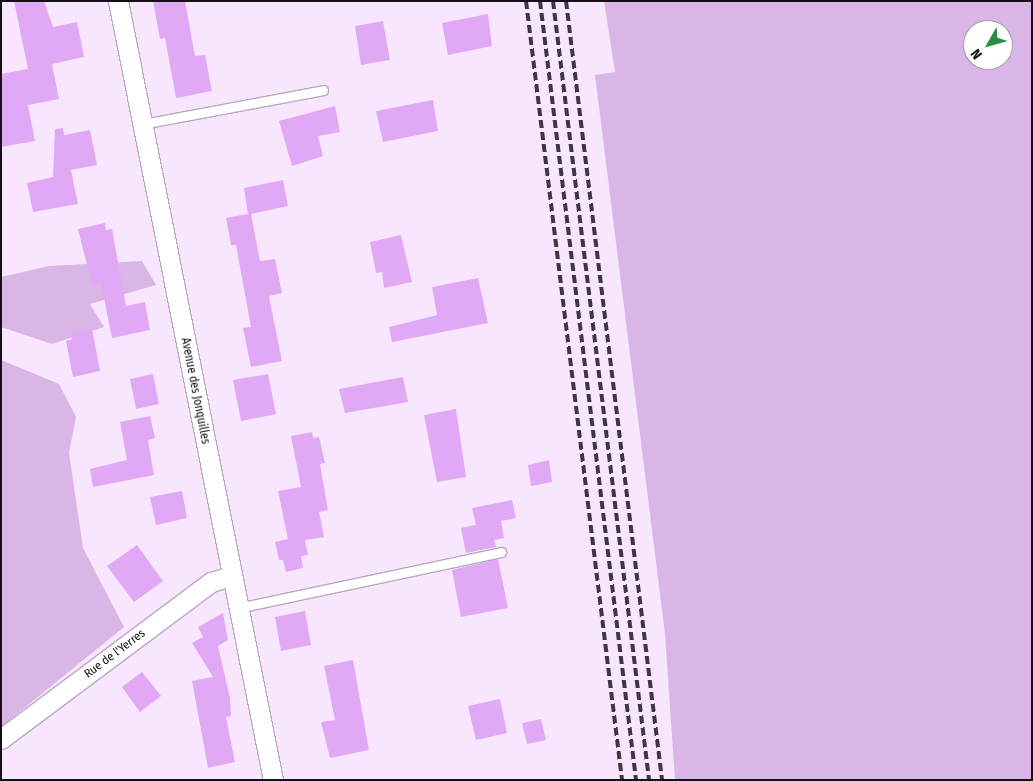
<!DOCTYPE html>
<style>
body{margin:0}
#map{position:relative;width:1033px;height:781px;overflow:hidden;background:#f8e6fe;font-family:"Fira Sans Condensed",sans-serif}
div>[style]{position:absolute}
[style*='--x']{left:calc(var(--x)*1px);top:calc(var(--y)*1px);width:calc(var(--w)*1px);rotate:calc(var(--a)*1deg)}
.green>*{inset:0;background:#d9b6e6}
.building>*{inset:0;background:#e1a8f6}
.roads{filter:drop-shadow(1px 0 #b9a8c0) drop-shadow(-1px 0 #b9a8c0) drop-shadow(0 1px #b9a8c0) drop-shadow(0 -1px #b9a8c0)}
.service>*{height:9px;margin:-4.5px;padding:0 4.5px;transform-origin:4.5px;border-radius:4.5px;background:#fff}
.minor>*{height:19px;margin:-9.5px;padding:0 9.5px;transform-origin:9.5px;border-radius:9.5px;background:#fff}
.rail>*{height:4px;margin-top:-2px;transform-origin:0;background:repeating-linear-gradient(90deg,#3f3642 0 8px,transparent 0 12px)}
span{translate:-50% -50%;white-space:nowrap;text-align:center;line-height:1.15;-webkit-text-stroke:4.5px #fff;paint-order:stroke}
.street-label{font-size:12px;color:#150f18}
.frame{position:absolute;inset:0;border:2px solid #150f18;pointer-events:none}
.north{position:absolute;left:963px;top:20px;width:50px;height:50px;box-sizing:border-box;background:#fff;border:1px solid #a19fa3;border-radius:50%;rotate:232deg;font-size:14px;font-weight:700;line-height:20px;text-align:center;color:#150f18}
.north::after{content:'';display:block;margin:auto;width:18px;height:22px;background:#298d42;clip-path:polygon(50% 0,100% 100%,50% 72%,0 100%)}
</style>
<div id="map">
<div class="green">
<i style="clip-path:polygon(evenodd,604px 1px,1032px 1px,1032px 780px,675px 780px,665px 634px,595px 75px,615px 72px,604px 1px,973px 30px,1003px 30px,1003px 60px,973px 60px,973px 30px)"></i>
<i style="clip-path:polygon(142px 261px,156px 285px,90px 304px,104px 327px,52px 344px,1px 327px,1px 277px,49px 266px)"></i>
<i style="clip-path:polygon(1px 360px,59px 384px,76px 417px,69px 453px,83px 548px,124px 627px,1px 727px)"></i>
</div>
<div class="building">
<i style="clip-path:polygon(14px 1px,44px 1px,53px 27px,77px 22px,84px 57px,52px 64px,59px 99px,28px 105px,35px 141px,1px 147px,1px 74px,28px 69px)"></i>
<i style="clip-path:polygon(153px 1px,185px 1px,195px 56px,205px 55px,212px 91px,176px 98px,165px 38px,160px 39px)"></i>
<i style="clip-path:polygon(488px 14px,492px 46px,448px 55px,442px 23px)"></i>
<i style="clip-path:polygon(383px 21px,390px 60px,361px 65px,355px 26px)"></i>
<i style="clip-path:polygon(433px 100px,438px 131px,383px 142px,376px 111px)"></i>
<i style="clip-path:polygon(335px 106px,340px 132px,318px 136px,323px 156px,292px 166px,279px 121px)"></i>
<i style="clip-path:polygon(63px 128px,64px 135px,90px 130px,97px 165px,71px 170px,78px 204px,33px 212px,27px 183px,53px 177px,55px 129px)"></i>
<i style="clip-path:polygon(283px 180px,288px 206px,251px 214px,260px 261px,275px 259px,282px 293px,269px 296px,282px 361px,251px 367px,243px 328px,251px 327px,236px 245px,231px 245px,226px 218px,248px 214px,244px 188px)"></i>
<i style="clip-path:polygon(105px 223px,106px 230px,112px 229px,126px 306px,145px 302px,150px 330px,112px 338px,101px 283px,92px 285px,78px 229px)"></i>
<i style="clip-path:polygon(401px 235px,412px 282px,384px 288px,382px 272px,376px 273px,370px 242px)"></i>
<i style="clip-path:polygon(478px 278px,488px 323px,392px 342px,389px 327px,437px 315px,432px 287px)"></i>
<i style="clip-path:polygon(92px 328px,100px 371px,73px 377px,66px 341px,72px 339px,71px 333px)"></i>
<i style="clip-path:polygon(153px 374px,159px 404px,136px 409px,130px 379px)"></i>
<i style="clip-path:polygon(268px 374px,276px 414px,241px 421px,233px 380px)"></i>
<i style="clip-path:polygon(403px 377px,408px 402px,345px 413px,339px 389px)"></i>
<i style="clip-path:polygon(456px 409px,466px 477px,437px 482px,424px 415px)"></i>
<i style="clip-path:polygon(150px 416px,155px 438px,148px 440px,154px 475px,93px 487px,90px 469px,127px 460px,120px 422px)"></i>
<i style="clip-path:polygon(312px 432px,313px 438px,319px 437px,325px 463px,320px 464px,328px 510px,319px 512px,324px 537px,305px 540px,308px 555px,301px 556px,303px 568px,286px 572px,283px 560px,279px 560px,275px 542px,288px 539px,278px 491px,301px 487px,291px 436px)"></i>
<i style="clip-path:polygon(549px 460px,552px 482px,531px 486px,528px 465px)"></i>
<i style="clip-path:polygon(182px 491px,187px 518px,156px 525px,150px 497px)"></i>
<i style="clip-path:polygon(512px 500px,516px 518px,501px 521px,504px 538px,494px 540px,496px 547px,466px 553px,461px 528px,476px 525px,472px 508px)"></i>
<i style="clip-path:polygon(137px 545px,163px 581px,134px 602px,107px 566px)"></i>
<i style="clip-path:polygon(498px 559px,508px 608px,461px 617px,452px 570px)"></i>
<i style="clip-path:polygon(305px 611px,311px 645px,281px 651px,275px 617px)"></i>
<i style="clip-path:polygon(223px 613px,228px 640px,218px 646px,230px 698px,231px 716px,226px 717px,235px 762px,208px 768px,192px 681px,213px 677px,192px 643px,203px 637px,198px 627px)"></i>
<i style="clip-path:polygon(353px 660px,369px 750px,330px 758px,321px 722px,335px 720px,324px 666px)"></i>
<i style="clip-path:polygon(142px 672px,161px 696px,140px 712px,122px 687px)"></i>
<i style="clip-path:polygon(500px 699px,507px 733px,476px 740px,468px 706px)"></i>
<i style="clip-path:polygon(541px 719px,546px 740px,527px 744px,522px 723px)"></i>
</div>
<div class="roads">
<div class="service">
<i style="--x:142;--y:124;--w:184;--a:-10.6"></i>
<i style="--x:238;--y:608;--w:269;--a:-12"></i>
</div>
<div class="minor">
<i style="--x:118;--y:1;--w:794;--a:78.75"></i>
<i style="--x:1;--y:739;--w:262;--a:-36.8"></i>
<i style="--x:211;--y:582;--w:21;--a:-17"></i>
</div>
</div>
<div class="rail">
<i style="--x:526;--y:1;--w:785;--a:82.97"></i>
<i style="--x:540;--y:1;--w:785;--a:82.97"></i>
<i style="--x:553;--y:1;--w:785;--a:82.97"></i>
<i style="--x:566;--y:1;--w:785;--a:82.97"></i>
</div>
<div class="street-label">
<span style="left:195px;top:391px;rotate:79deg">Avenue des Jonquilles</span>
<span style="left:115px;top:654px;rotate:-37deg">Rue de l'Yerres</span>
</div>
<div class="frame"></div>
<div class="north">N</div>
</div>
